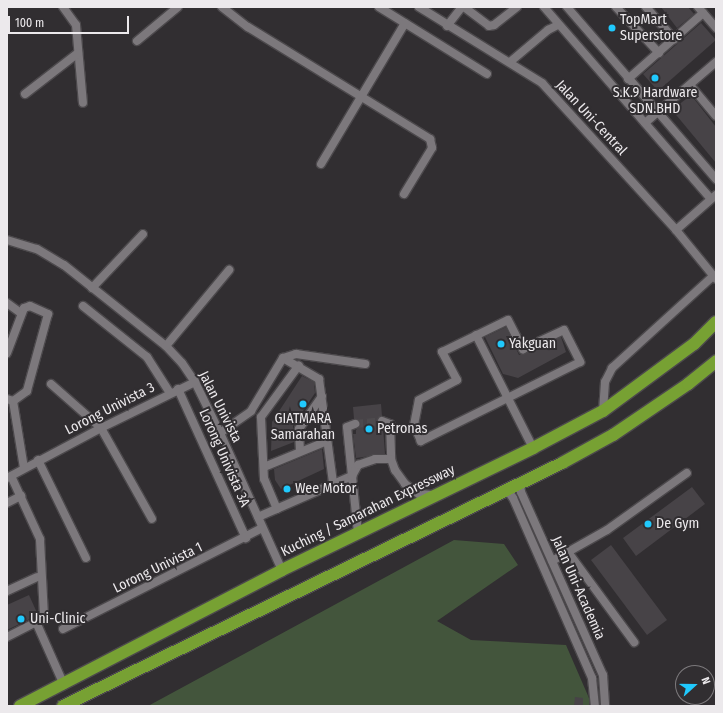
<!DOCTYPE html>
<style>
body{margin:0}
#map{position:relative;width:723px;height:713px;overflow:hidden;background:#312e31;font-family:"Fira Sans Condensed",sans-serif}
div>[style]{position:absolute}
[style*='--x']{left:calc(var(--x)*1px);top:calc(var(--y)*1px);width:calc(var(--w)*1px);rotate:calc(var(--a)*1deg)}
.green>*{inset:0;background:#43553c}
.building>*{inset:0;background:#474347}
.minor-tunnel>*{height:8px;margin-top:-4px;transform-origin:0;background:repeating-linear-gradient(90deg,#4d4a4d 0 8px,transparent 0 12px)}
.roads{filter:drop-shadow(1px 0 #4c494c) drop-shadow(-1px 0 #4c494c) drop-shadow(0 1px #4c494c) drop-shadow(0 -1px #4c494c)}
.minor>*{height:8px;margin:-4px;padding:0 4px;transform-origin:4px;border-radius:4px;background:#7c787c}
.highway>*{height:12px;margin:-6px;padding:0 6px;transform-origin:6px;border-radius:6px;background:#77a133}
.dots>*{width:11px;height:11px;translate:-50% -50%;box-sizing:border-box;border:2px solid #312e31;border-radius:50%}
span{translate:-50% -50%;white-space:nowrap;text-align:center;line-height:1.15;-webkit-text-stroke:4px #312e31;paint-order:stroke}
.poi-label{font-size:14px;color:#ece9ec}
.left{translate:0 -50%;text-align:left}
.street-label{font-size:14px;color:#ece9ec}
.frame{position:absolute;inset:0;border:8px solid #ece9ec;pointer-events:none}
.north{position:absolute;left:675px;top:665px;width:40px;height:40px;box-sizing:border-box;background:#312e31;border:1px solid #7c797c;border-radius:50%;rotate:69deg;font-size:11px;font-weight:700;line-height:16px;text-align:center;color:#ece9ec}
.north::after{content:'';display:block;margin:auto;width:14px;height:18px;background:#20c9fd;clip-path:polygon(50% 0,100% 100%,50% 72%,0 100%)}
.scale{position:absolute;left:8px;top:16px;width:121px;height:18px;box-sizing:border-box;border:2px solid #ece9ec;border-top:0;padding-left:5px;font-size:12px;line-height:14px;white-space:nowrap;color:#ece9ec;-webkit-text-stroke:3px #312e31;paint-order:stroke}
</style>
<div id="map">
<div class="green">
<i style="clip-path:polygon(454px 540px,504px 544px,518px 565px,437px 621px,471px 640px,566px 645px,589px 698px,589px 706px,148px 706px)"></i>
</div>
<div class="building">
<i style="clip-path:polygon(661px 7px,688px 7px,694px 14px,677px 28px)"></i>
<i style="clip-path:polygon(701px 23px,716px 40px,658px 91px,643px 74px)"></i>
<i style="clip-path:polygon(691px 95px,716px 127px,716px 163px,672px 110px)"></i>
<i style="clip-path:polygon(506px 327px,519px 355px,561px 337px,566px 352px,518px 378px,503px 374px,485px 337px)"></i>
<i style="clip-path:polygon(302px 376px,314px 382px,315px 393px,293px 426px,294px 442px,271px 451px,272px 422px)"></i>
<i style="clip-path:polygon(381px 404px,382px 416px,377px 422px,383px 427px,385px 454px,356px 458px,353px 434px,356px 434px,356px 430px,360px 425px,359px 420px,354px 419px,353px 407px)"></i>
<i style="clip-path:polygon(322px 449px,324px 469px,281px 489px,275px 480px,274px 469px)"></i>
<i style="clip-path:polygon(692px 487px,705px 504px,636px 556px,623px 538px)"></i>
<i style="clip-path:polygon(611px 545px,667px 620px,647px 635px,591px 560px)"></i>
<i style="clip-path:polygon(29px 595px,38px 615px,7px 630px,7px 605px)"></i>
<i style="clip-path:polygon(575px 697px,583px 698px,583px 706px,574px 706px)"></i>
</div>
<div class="minor-tunnel">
<i style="--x:355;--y:424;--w:27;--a:-6"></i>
</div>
<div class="roads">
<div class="minor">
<i style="--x:63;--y:7;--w:22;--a:54"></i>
<i style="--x:76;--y:25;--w:78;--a:84.9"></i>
<i style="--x:222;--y:7;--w:33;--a:38"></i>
<i style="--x:248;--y:27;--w:214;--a:31.6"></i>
<i style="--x:430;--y:139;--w:9;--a:77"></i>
<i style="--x:432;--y:148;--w:54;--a:121.3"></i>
<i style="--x:379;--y:7;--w:127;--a:31.8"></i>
<i style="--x:419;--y:7;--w:145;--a:31.7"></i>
<i style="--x:542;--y:83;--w:199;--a:47.6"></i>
<i style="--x:676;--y:230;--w:63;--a:50.8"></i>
<i style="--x:464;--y:7;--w:31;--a:37"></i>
<i style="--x:489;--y:26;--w:5;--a:-11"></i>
<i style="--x:494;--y:25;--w:29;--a:-38"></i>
<i style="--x:544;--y:7;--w:254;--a:49"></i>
<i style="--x:567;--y:7;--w:228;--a:49.1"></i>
<i style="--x:616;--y:7;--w:63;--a:46.9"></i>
<i style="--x:646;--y:7;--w:43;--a:48.8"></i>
<i style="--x:698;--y:7;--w:28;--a:49"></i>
<i style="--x:447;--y:26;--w:24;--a:-52"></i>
<i style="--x:137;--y:41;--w:53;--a:-39.7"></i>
<i style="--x:510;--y:62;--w:50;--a:-40.1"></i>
<i style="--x:548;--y:30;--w:11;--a:-27"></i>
<i style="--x:628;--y:79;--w:100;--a:-41.3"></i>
<i style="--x:690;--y:85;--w:40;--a:50"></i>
<i style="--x:25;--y:94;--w:67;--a:-37.7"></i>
<i style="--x:645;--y:123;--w:94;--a:-40.7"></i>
<i style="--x:321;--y:164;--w:164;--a:-59.2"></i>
<i style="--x:676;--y:230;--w:53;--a:-41.2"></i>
<i style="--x:7;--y:240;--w:31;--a:17"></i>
<i style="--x:37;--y:249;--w:31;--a:31"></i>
<i style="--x:64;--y:265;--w:130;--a:38.5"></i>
<i style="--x:166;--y:346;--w:23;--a:47"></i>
<i style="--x:182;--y:363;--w:23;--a:56"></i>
<i style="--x:195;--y:382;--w:57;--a:63.9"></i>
<i style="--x:220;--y:433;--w:150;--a:65.7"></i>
<i style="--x:92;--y:288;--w:74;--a:-46.6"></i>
<i style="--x:7;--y:303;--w:17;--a:36"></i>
<i style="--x:83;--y:306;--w:82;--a:38.6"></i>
<i style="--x:147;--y:357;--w:43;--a:57.4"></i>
<i style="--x:508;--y:320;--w:33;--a:63"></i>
<i style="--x:523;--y:349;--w:45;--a:-24.9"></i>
<i style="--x:564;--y:330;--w:36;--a:63"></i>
<i style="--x:580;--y:362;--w:178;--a:153.6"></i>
<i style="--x:421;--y:441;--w:17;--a:-114"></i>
<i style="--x:414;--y:425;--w:25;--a:-79"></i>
<i style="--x:419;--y:400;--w:43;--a:-27.8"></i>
<i style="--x:457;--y:380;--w:32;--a:-118"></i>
<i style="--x:442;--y:352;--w:73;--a:-25.9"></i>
<i style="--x:476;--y:335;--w:127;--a:63.2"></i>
<i style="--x:166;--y:346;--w:99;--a:-50.3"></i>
<i style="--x:7;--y:353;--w:48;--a:-69.3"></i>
<i style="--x:24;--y:308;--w:6;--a:-18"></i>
<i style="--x:30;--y:306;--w:20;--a:24"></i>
<i style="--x:48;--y:314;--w:80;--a:105.3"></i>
<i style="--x:27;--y:391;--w:17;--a:144"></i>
<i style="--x:283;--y:358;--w:42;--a:30.3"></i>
<i style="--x:319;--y:379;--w:105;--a:82.3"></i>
<i style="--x:283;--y:358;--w:14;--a:-17"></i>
<i style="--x:296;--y:354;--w:70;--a:8.2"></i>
<i style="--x:51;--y:384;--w:67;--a:41.3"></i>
<i style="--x:101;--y:428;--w:104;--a:60.7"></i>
<i style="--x:178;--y:389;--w:164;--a:65.5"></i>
<i style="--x:7;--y:399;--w:6;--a:18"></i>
<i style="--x:13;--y:401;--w:68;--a:80.7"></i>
<i style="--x:603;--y:411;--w:29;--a:-86"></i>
<i style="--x:605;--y:382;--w:16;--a:-63"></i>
<i style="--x:612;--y:368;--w:137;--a:-42.3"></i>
<i style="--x:382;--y:421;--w:9;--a:21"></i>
<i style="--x:390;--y:424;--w:35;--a:88"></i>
<i style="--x:220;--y:433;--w:38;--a:-35"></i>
<i style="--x:251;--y:411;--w:62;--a:-58.9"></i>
<i style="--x:300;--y:451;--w:22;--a:-93"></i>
<i style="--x:299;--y:429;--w:40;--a:-55.1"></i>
<i style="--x:38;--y:460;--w:109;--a:63.9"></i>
<i style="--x:264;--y:467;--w:68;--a:-22.4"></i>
<i style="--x:7;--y:478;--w:106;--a:-28"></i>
<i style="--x:101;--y:428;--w:105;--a:-26.1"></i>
<i style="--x:520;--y:483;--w:9;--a:84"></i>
<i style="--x:521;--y:492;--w:201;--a:65.9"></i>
<i style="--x:603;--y:675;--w:31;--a:86"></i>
<i style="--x:507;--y:490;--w:10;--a:53"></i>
<i style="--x:513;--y:498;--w:197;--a:66.3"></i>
<i style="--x:592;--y:678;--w:28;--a:84"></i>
<i style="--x:7;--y:503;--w:16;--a:-27"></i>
<i style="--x:277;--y:509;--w:33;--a:-113"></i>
<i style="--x:264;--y:479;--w:62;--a:-92.8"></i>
<i style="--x:261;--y:417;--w:64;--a:-53.8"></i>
<i style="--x:258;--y:517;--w:103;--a:-23.6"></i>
<i style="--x:352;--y:476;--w:49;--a:-95.8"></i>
<i style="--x:347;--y:427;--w:9;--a:-21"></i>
<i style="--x:358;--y:533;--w:57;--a:-96"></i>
<i style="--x:352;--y:476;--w:13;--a:-61"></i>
<i style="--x:358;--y:465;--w:18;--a:-19"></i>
<i style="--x:375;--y:459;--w:16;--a:0"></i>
<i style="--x:391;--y:459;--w:12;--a:70"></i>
<i style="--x:395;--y:470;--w:17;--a:54"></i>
<i style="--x:405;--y:484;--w:17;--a:36"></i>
<i style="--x:419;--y:494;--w:14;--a:4"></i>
<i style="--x:568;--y:552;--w:112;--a:53.7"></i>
<i style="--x:552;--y:561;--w:63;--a:-29.4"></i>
<i style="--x:607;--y:530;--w:98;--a:-35.5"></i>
<i style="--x:7;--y:591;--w:33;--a:-25"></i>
<i style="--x:36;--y:622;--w:69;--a:66"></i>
<i style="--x:63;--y:629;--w:223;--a:-26.9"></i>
<i style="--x:7;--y:637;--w:38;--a:-27"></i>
<i style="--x:41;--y:620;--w:5;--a:-53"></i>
<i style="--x:44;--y:616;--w:77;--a:-93"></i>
<i style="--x:40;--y:539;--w:69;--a:-114.7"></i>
</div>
<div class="highway">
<i style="--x:20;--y:706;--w:295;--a:-27.4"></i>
<i style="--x:282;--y:570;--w:279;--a:-25.9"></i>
<i style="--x:533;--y:448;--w:79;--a:-27.9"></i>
<i style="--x:603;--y:411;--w:113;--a:-36.4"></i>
<i style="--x:694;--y:344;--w:31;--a:-45"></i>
<i style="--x:63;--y:706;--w:555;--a:-25.96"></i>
<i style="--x:562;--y:463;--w:58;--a:-28.8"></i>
<i style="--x:613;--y:435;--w:91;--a:-34.2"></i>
<i style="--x:688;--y:384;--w:36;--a:-39"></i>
</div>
</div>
<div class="dots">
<i style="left:612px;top:28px;background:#20c9fd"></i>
<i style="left:655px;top:78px;background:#20c9fd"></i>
<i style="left:501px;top:344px;background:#20c9fd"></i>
<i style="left:303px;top:404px;background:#20c9fd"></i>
<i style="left:369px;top:429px;background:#20c9fd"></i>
<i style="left:287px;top:489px;background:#20c9fd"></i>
<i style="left:648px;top:524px;background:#20c9fd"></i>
<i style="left:21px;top:619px;background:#20c9fd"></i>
</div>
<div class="poi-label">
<span class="left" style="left:620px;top:28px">TopMart<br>Superstore</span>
<span style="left:655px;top:101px">S.K.9 Hardware<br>SDN.BHD</span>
<span class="left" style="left:509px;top:344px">Yakguan</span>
<span style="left:303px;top:427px">GIATMARA<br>Samarahan</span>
<span class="left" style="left:377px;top:429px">Petronas</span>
<span class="left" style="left:295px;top:489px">Wee Motor</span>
<span class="left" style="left:656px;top:524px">De Gym</span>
<span class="left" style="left:30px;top:619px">Uni-Clinic</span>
</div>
<div class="street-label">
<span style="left:591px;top:118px;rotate:47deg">Jalan Uni-Central</span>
<span style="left:220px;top:407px;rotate:63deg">Jalan Univista</span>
<span style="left:110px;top:409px;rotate:-27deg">Lorong Univista 3</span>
<span style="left:224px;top:458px;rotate:66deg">Lorong Univista 3A</span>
<span style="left:368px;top:511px;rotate:-26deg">Kuching / Samarahan Expressway</span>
<span style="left:158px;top:568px;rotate:-26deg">Lorong Univista 1</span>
<span style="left:578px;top:588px;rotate:66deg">Jalan Uni-Academia</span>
</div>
<div class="frame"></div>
<div class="north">N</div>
<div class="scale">100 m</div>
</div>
